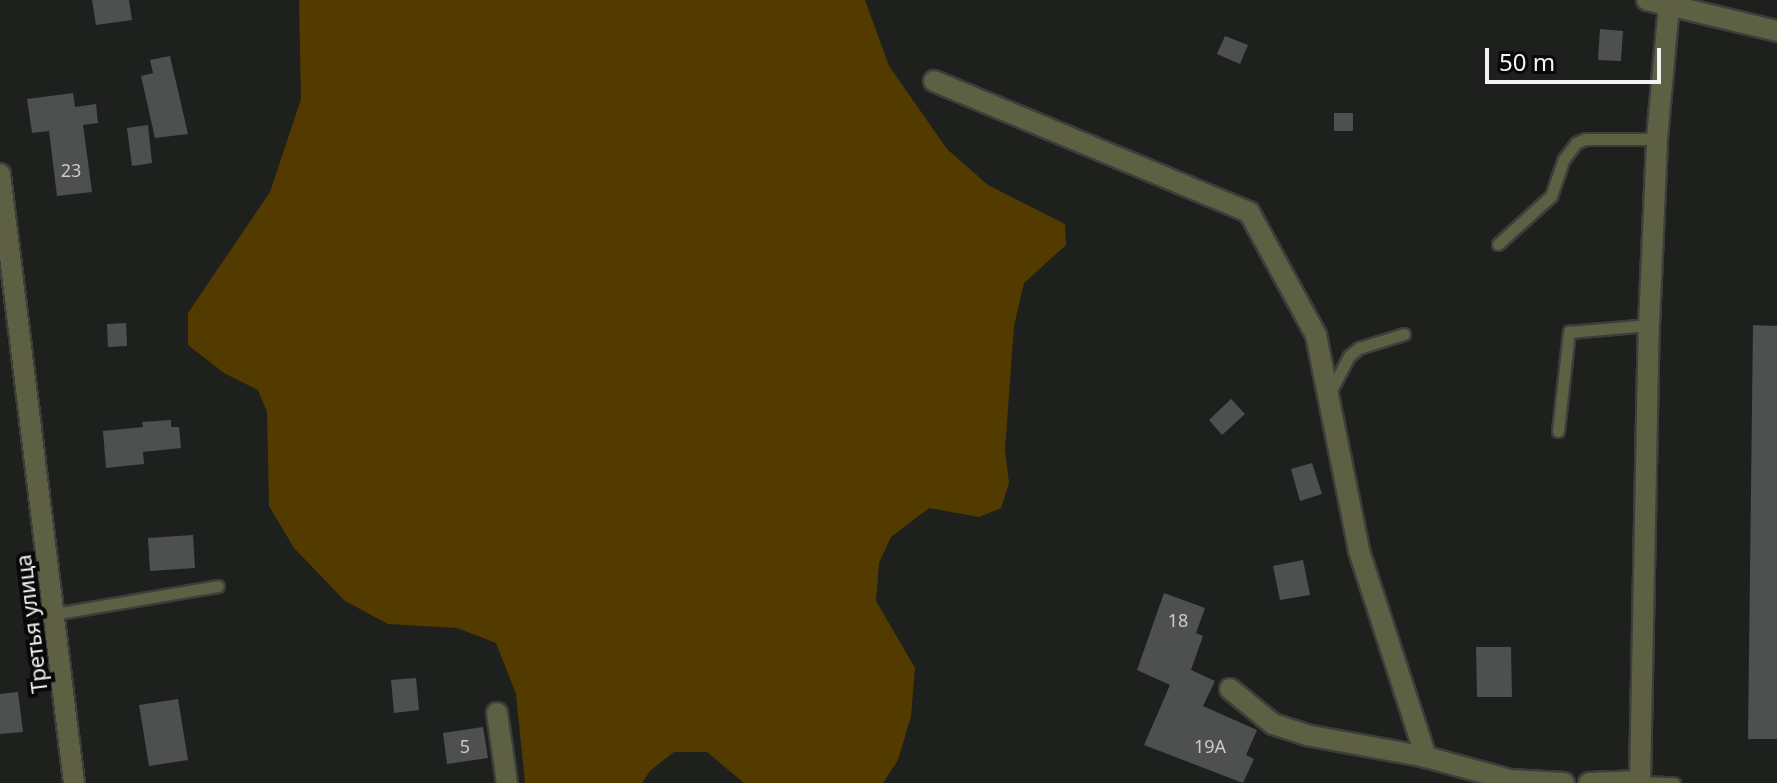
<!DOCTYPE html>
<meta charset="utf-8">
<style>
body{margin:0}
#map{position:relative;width:1777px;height:783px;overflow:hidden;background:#1e201e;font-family:"Noto Sans",sans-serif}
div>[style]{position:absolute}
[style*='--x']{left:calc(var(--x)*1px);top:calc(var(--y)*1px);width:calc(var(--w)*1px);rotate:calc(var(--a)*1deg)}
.green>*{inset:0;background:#533b00}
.building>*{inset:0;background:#4d504f}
.roads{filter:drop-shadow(2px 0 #3c3e3c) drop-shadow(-2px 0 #3c3e3c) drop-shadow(0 2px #3c3e3c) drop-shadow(0 -2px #3c3e3c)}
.service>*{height:11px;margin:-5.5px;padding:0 5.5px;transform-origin:5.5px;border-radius:5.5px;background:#5d6043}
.minor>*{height:20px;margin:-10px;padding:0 10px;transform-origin:10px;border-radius:10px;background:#5d6043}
.tertiary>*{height:20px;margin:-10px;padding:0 10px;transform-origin:10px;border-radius:10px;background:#5d6043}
span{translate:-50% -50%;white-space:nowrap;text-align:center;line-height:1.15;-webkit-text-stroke:8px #080908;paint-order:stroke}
.number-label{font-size:18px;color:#c9cac9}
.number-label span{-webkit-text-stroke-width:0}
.street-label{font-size:22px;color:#f2f3f2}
.scale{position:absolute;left:1485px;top:48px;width:176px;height:36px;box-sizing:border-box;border:4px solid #f2f3f2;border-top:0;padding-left:10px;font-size:24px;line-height:28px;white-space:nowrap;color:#f2f3f2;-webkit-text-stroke:6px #080908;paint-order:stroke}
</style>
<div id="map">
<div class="green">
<i style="clip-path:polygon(299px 0,865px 0,889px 66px,947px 149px,988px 185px,1065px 224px,1066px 245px,1024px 283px,1014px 326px,1005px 450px,1009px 483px,1001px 508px,979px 517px,929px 508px,891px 537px,879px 563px,876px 601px,915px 668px,911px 716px,898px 760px,883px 783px,744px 783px,707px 752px,674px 752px,650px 771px,642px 783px,525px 783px,516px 694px,496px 643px,457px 628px,388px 624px,345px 601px,294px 548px,269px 506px,267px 412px,258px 390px,224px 373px,188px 345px,188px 313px,270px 192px,301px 99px)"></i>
</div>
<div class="building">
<i style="clip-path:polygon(92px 0,129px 0,132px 20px,96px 25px)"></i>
<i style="clip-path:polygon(1600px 29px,1623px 31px,1621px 61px,1598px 60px)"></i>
<i style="clip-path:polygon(1225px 36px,1248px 45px,1240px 64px,1217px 54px)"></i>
<i style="clip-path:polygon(170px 56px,188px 134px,155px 138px,141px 76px,153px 73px,150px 60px)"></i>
<i style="clip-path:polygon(73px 93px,75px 107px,96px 104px,98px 123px,83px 125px,92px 192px,57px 196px,49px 131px,32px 133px,27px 99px)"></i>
<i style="clip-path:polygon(1334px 113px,1353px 113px,1353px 131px,1334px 131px)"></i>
<i style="clip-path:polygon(148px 125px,152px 163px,132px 166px,127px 128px)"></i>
<i style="clip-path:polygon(126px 323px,127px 346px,108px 347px,107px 324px)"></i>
<i style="clip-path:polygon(1753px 325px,1777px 326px,1777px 739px,1748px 739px)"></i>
<i style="clip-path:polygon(1231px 399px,1245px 414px,1222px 435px,1209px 420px)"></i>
<i style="clip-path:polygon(171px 420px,171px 427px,179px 427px,181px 448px,143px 452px,144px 464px,106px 468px,103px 431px,143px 427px,142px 422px)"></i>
<i style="clip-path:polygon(1312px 463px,1322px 494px,1300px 501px,1291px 469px)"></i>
<i style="clip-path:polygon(193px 535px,195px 568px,150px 571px,148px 538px)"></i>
<i style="clip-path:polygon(1303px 560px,1310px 595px,1280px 600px,1273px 566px)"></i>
<i style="clip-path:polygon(1164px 593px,1205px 608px,1196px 633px,1203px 636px,1191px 670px,1215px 681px,1203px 706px,1257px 730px,1246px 755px,1254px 759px,1243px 783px,1144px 745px,1170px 685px,1137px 670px)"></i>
<i style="clip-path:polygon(1476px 647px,1511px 647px,1512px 697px,1477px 697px)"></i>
<i style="clip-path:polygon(416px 678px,419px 710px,394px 713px,391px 680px)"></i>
<i style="clip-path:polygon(18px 692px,23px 732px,0 734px,0 694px)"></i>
<i style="clip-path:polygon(178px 699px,188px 760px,149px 766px,139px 705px)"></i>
<i style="clip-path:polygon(483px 727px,488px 758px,447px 764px,443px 733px)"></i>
</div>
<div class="roads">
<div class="service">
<i style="--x:1498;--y:244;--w:72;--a:-42.2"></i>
<i style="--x:1551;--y:196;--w:39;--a:-71"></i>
<i style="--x:1564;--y:159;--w:20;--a:-53"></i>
<i style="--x:1576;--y:143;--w:10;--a:-24"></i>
<i style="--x:1585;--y:139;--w:72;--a:0"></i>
<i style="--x:1329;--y:394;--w:43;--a:-62.2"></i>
<i style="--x:1349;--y:356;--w:13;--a:-39"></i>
<i style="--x:1359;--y:348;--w:47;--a:-17.3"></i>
<i style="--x:1558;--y:431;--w:100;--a:-83.7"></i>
<i style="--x:1569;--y:332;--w:80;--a:-5"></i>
<i style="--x:54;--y:614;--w:166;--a:-9.7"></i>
<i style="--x:1640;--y:782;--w:34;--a:2"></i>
</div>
<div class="minor">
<i style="--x:934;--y:81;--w:341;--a:22.6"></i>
<i style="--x:1249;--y:212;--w:140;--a:61.4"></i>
<i style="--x:1316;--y:335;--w:220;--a:78.7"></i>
<i style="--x:1359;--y:551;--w:217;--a:72"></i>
<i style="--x:1426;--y:757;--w:87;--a:15.3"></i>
<i style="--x:1510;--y:780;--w:54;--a:3.2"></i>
<i style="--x:0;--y:174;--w:613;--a:83.07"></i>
<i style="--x:1230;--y:689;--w:55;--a:39.1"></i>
<i style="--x:1273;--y:724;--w:35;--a:18"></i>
<i style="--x:1306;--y:735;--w:122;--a:10.4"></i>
<i style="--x:497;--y:713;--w:71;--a:81.9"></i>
<i style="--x:1589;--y:783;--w:51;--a:-2.2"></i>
<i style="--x:1640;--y:781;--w:456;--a:-88.9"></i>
<i style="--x:1649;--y:325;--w:186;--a:-87.5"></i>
<i style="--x:1657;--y:139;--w:135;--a:-84.9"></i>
</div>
<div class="tertiary">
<i style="--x:1647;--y:0;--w:134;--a:13.4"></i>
</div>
</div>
<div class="number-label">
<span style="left:71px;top:170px">23</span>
<span style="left:1178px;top:620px">18</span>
<span style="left:465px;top:746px">5</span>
<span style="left:1210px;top:746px">19А</span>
</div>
<div class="street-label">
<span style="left:31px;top:624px;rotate:-97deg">Третья улица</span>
</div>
<div class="scale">50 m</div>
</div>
